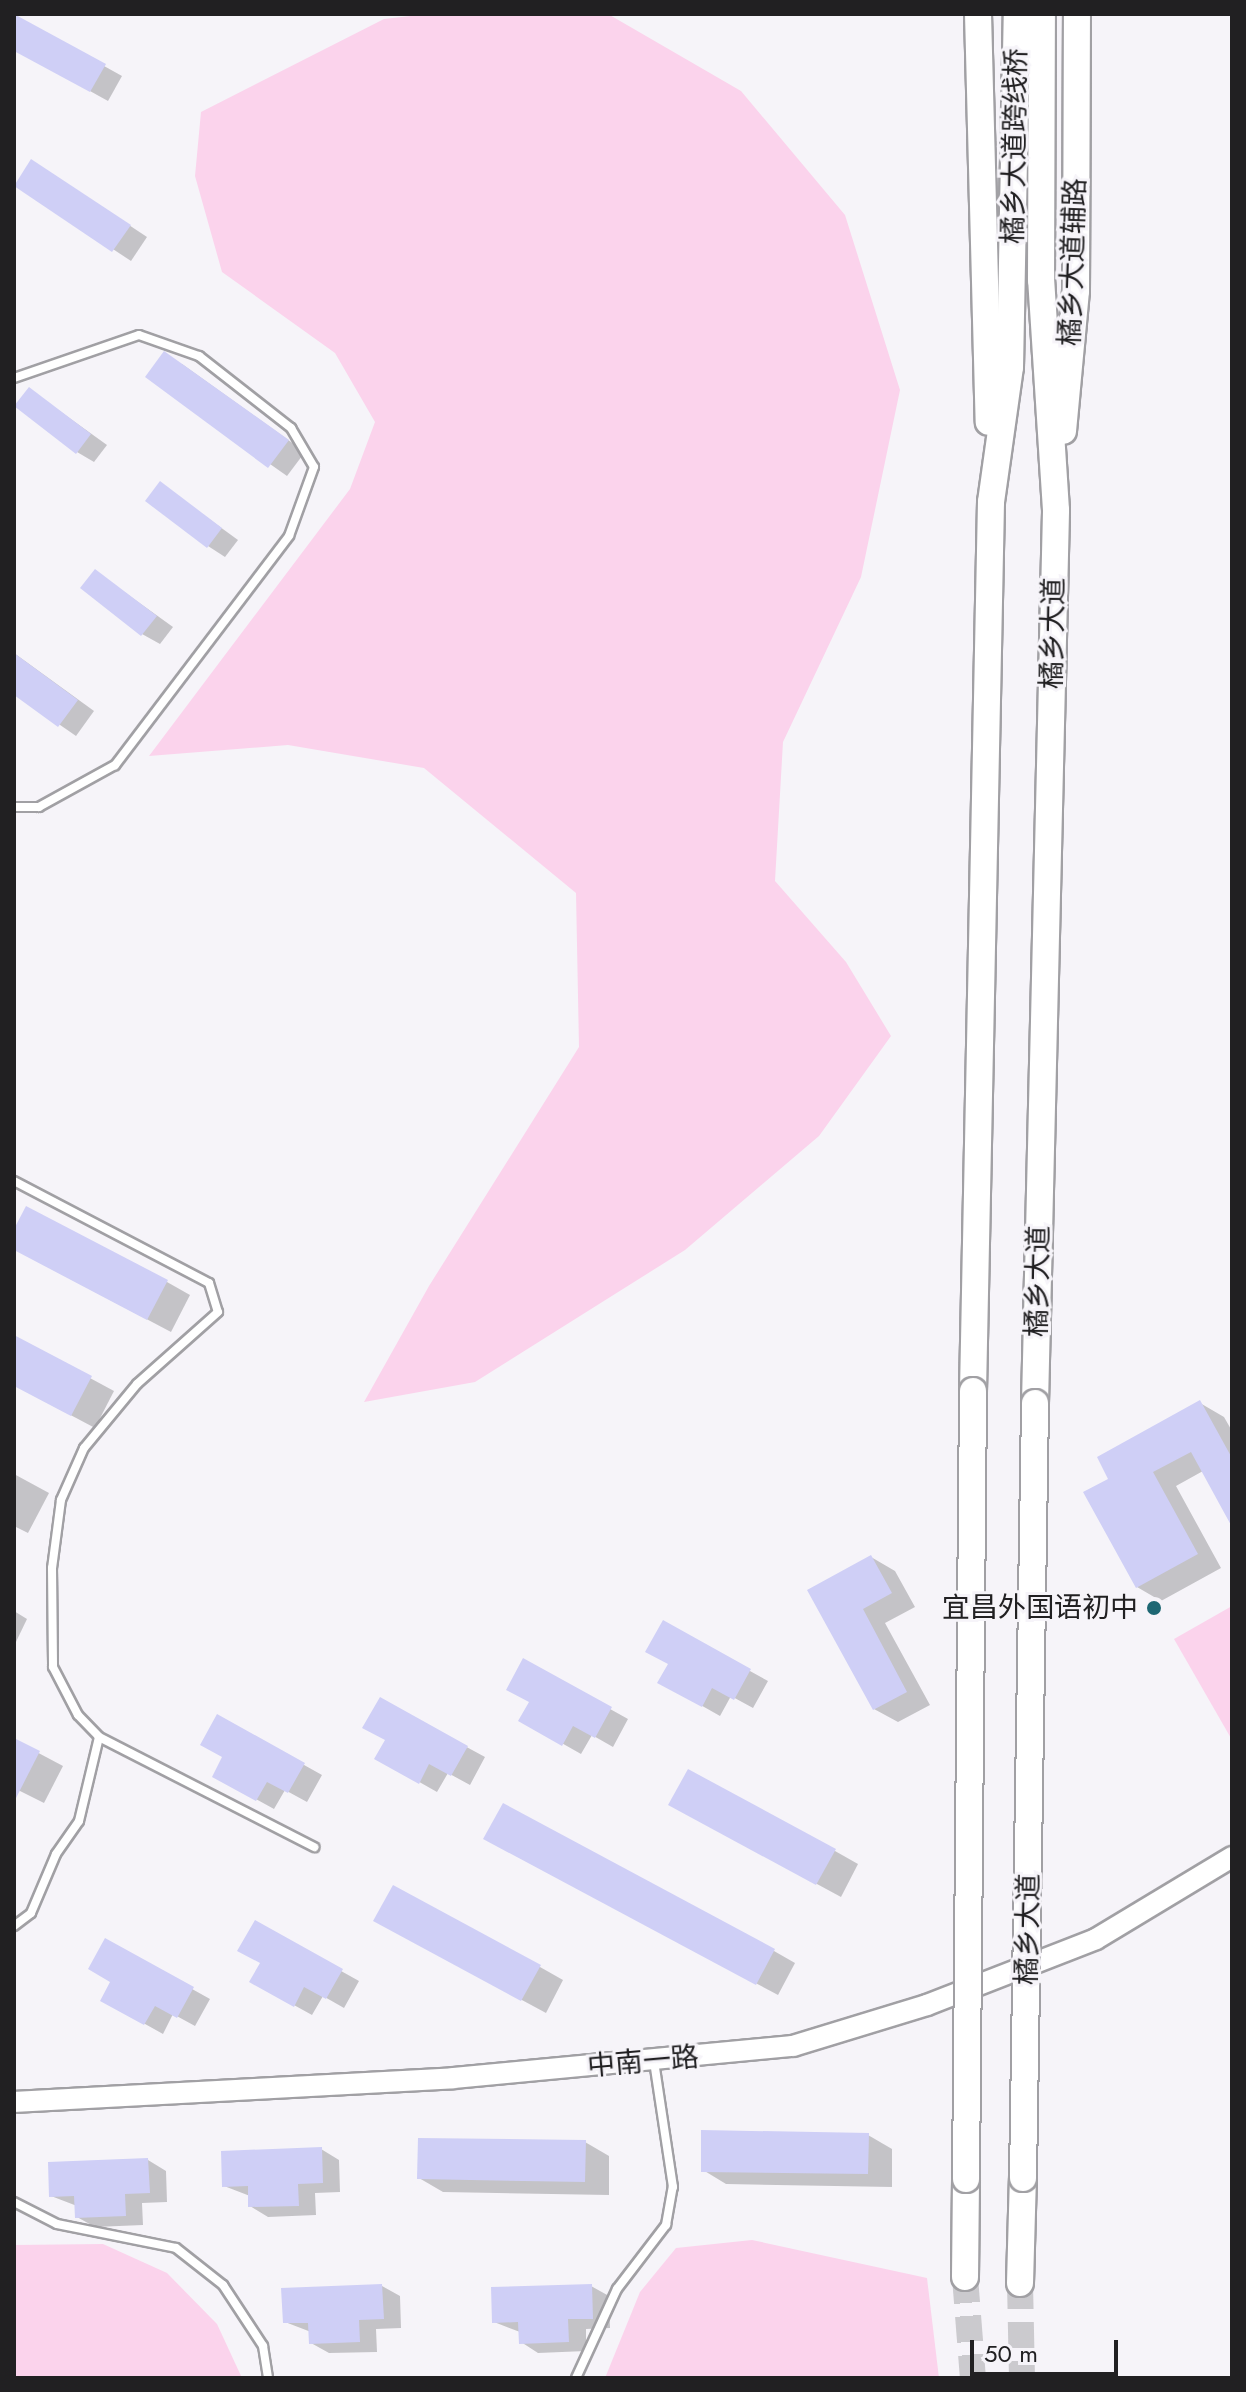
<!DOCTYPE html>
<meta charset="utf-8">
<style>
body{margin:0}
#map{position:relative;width:1246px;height:2392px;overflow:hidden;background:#f6f4f9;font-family:Jost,"Noto Sans SC",sans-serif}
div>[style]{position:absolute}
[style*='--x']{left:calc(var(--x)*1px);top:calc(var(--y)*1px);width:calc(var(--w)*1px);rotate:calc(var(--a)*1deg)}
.green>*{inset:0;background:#fbd3ec}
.shadow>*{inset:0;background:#0003}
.building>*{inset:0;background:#cfcff6}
.primary-tunnel>*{height:26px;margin-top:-13px;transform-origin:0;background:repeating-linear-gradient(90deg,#cbcace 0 26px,transparent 0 39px)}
.roads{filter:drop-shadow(2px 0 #a1a0a4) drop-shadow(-2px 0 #a1a0a4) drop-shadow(0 2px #a1a0a4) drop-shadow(0 -2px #a1a0a4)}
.service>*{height:8px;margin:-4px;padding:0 4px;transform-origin:4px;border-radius:4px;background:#fff}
.tertiary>*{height:20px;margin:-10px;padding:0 10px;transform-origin:10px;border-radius:10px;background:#fff}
.primary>*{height:26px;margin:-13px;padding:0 13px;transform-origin:13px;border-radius:13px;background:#fff}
.bridges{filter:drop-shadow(2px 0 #a1a0a4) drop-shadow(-2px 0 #a1a0a4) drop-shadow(0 2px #a1a0a4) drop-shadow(0 -2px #a1a0a4)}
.primary-bridge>*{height:26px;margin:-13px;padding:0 13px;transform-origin:13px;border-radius:13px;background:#fff}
.dots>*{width:22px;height:22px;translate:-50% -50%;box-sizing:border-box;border:4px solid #f6f4f9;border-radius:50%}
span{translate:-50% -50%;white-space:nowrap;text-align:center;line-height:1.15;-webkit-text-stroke:6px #f6f4f9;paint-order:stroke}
.street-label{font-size:28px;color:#212022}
.poi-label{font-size:28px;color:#212022}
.right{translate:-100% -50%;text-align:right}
.frame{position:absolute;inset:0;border:16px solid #212022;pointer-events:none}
.scale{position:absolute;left:970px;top:2340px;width:148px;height:36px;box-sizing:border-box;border:4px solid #212022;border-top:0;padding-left:10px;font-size:24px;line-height:28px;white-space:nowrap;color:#212022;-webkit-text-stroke:6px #f6f4f9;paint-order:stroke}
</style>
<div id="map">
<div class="green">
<i style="clip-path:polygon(428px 14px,608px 14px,741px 91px,845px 215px,900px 390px,861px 577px,783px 742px,775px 881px,846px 962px,891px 1036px,819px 1136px,685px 1250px,475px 1382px,364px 1402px,429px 1286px,579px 1047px,576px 893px,424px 768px,288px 745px,149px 756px,350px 489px,375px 422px,335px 353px,222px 272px,195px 176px,201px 112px,384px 19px)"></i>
<i style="clip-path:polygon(1232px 1606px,1232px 1740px,1174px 1639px)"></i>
<i style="clip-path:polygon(752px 2240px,927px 2278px,939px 2378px,605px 2378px,640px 2292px,676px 2248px)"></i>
<i style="clip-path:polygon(103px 2244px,167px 2273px,217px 2324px,242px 2378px,14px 2378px,14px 2245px)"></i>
</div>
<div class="shadow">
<i style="clip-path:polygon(14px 16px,122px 76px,108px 101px,14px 49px)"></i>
<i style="clip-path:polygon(49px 172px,147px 237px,131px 261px,16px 185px)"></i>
<i style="clip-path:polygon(182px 364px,305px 452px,287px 476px,147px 377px)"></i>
<i style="clip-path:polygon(29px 389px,107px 445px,94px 462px,77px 452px)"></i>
<i style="clip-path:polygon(161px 484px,238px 540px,225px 557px,208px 546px)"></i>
<i style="clip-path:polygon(95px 571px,173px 627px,160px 644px,142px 634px)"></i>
<i style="clip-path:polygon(14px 653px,94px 711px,76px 736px,14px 693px)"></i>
<i style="clip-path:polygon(14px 1233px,167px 1282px,190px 1295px,171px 1332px,14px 1249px)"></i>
<i style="clip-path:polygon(14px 1337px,114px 1391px,95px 1428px,14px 1385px)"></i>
<i style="clip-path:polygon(1200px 1403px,1224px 1417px,1232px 1431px,1232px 1523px,1203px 1471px,1176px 1486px,1221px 1568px,1161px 1601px,1137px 1587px,1111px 1479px)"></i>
<i style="clip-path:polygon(14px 1474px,49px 1493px,28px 1533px,14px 1526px)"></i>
<i style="clip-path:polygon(871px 1557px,895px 1571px,915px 1607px,885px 1623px,930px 1705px,898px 1722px,874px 1709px,810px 1590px)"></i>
<i style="clip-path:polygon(14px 1611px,27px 1619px,14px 1646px)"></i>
<i style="clip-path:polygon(663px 1623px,768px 1681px,753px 1708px,731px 1696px,720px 1716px,660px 1682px,670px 1664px)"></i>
<i style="clip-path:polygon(524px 1661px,628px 1719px,613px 1747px,592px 1735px,581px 1754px,521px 1720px,531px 1702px)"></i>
<i style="clip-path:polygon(380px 1700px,485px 1757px,470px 1785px,448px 1773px,437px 1792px,377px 1758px,387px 1740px)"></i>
<i style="clip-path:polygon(218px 1717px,322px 1775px,307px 1802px,285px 1790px,274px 1809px,214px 1776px,225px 1757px)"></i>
<i style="clip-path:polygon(14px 1740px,63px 1766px,44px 1803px,14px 1788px)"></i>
<i style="clip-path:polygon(695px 1818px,835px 1851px,858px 1864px,841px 1897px)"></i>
<i style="clip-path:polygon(507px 1851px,774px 1951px,795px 1963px,778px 1995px)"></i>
<i style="clip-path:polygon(255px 1923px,359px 1981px,344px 2008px,323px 1996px,312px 2015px,252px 1982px,262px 1963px)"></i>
<i style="clip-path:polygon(400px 1934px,540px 1967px,563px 1980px,546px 2013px)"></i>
<i style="clip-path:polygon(106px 1941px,210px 1999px,195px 2026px,173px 2014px,163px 2034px,102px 2000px,113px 1981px)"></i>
<i style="clip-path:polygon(868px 2135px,892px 2149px,892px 2187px,726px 2184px,703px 2170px)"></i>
<i style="clip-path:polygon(585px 2142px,609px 2156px,609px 2195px,443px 2192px,419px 2178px)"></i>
<i style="clip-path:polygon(321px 2149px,339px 2160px,340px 2192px,315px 2193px,316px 2215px,268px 2217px,250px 2206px,250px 2196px,224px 2186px)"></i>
<i style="clip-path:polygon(148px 2160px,166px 2171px,167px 2202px,142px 2203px,143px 2225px,95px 2227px,77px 2217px,77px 2206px,51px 2196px)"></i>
<i style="clip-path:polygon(382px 2286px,400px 2296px,401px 2328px,376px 2329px,377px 2352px,329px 2353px,311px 2343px,311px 2332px,285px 2322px)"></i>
<i style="clip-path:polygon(591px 2286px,609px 2296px,610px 2328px,586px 2329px,586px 2351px,538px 2353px,521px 2342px,520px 2332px,494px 2322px)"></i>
</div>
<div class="building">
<i style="clip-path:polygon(14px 14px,106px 64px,90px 92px,14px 51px)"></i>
<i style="clip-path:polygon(31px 159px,131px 225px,112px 252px,14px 186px)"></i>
<i style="clip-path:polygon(164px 351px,289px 440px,268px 468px,145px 377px)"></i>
<i style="clip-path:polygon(29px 387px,91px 434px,76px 454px,14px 406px)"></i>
<i style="clip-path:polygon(160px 481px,222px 528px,207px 548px,145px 501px)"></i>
<i style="clip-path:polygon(95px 569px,157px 616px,141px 636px,80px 588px)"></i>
<i style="clip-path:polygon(14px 653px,78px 700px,58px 727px,14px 695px)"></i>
<i style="clip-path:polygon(26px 1206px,168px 1280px,147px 1320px,14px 1250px,14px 1229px)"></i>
<i style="clip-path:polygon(14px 1335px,92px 1376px,71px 1416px,14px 1386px)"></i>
<i style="clip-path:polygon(1200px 1400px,1232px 1458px,1232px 1527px,1191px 1452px,1153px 1472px,1198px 1554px,1136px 1588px,1083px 1492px,1108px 1479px,1097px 1457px)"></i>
<i style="clip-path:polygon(871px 1555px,892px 1593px,863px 1609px,907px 1692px,873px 1710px,807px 1590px)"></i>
<i style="clip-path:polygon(663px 1620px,751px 1669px,734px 1700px,712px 1688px,702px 1707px,657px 1683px,668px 1664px,645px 1652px)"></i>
<i style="clip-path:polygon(523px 1658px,612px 1707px,595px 1738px,573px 1726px,562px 1746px,518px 1721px,529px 1702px,506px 1690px)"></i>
<i style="clip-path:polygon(380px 1697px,468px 1746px,451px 1776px,429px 1764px,419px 1784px,374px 1759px,385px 1740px,362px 1728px)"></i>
<i style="clip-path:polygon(217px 1714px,305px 1763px,288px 1793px,267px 1782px,256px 1801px,212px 1777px,222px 1757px,200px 1745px)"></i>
<i style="clip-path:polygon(14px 1738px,40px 1751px,14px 1802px)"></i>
<i style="clip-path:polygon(688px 1769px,836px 1849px,816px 1885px,668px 1805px)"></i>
<i style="clip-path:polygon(503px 1803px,775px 1949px,756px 1985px,483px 1839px)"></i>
<i style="clip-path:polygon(393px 1885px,541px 1965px,521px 2001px,373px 1921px)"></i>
<i style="clip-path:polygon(255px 1920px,343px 1969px,326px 1999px,304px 1987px,294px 2007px,249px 1982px,260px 1963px,237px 1951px)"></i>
<i style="clip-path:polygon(105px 1938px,194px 1987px,177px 2018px,155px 2006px,144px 2025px,100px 2001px,110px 1982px,88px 1969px)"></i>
<i style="clip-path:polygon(701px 2130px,869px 2133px,868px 2174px,701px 2172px)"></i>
<i style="clip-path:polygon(418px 2138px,586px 2140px,585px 2182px,417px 2179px)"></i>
<i style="clip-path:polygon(322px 2147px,323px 2183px,298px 2184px,299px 2206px,248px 2207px,248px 2186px,222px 2187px,221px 2151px)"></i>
<i style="clip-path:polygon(148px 2158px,150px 2193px,125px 2194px,126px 2216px,75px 2218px,74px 2196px,49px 2197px,48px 2162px)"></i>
<i style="clip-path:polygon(382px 2284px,384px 2319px,359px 2320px,360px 2342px,309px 2344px,308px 2323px,283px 2323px,281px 2288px)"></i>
<i style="clip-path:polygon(592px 2284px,593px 2319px,568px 2319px,569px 2342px,519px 2344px,518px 2322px,492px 2323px,491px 2287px)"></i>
</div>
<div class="primary-tunnel">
<i style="--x:965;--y:2277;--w:101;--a:85.5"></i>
<i style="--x:1020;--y:2283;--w:95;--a:88.8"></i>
</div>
<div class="roads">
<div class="service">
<i style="--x:14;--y:378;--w:132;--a:-19"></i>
<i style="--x:139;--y:335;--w:64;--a:19.3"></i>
<i style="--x:199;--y:356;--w:117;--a:38"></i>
<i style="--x:291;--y:428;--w:45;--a:59.5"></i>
<i style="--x:314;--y:467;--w:73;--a:109.9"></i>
<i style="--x:289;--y:536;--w:288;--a:127.2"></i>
<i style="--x:115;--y:765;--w:87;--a:151.1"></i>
<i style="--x:39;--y:807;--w:25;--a:180"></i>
<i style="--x:14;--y:1181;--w:220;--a:27.6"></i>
<i style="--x:209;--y:1283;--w:30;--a:73"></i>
<i style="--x:218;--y:1312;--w:108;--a:138.4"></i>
<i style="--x:137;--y:1384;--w:83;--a:129.6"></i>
<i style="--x:84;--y:1448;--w:57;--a:113.9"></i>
<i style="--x:61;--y:1500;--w:69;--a:97.5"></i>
<i style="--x:52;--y:1568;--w:99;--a:89.4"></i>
<i style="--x:53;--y:1667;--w:54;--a:62.5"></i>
<i style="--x:78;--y:1715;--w:30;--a:46"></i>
<i style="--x:99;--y:1737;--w:242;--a:27.1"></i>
<i style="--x:14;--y:1926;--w:21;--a:-37"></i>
<i style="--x:31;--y:1913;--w:64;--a:-67"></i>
<i style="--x:56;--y:1854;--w:40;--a:-55.1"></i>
<i style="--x:79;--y:1821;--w:86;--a:-76.6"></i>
<i style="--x:14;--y:2202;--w:48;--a:27.1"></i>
<i style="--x:57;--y:2224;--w:121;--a:11.4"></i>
<i style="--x:176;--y:2248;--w:60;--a:38.2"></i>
<i style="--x:223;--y:2285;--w:73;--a:56.7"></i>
<i style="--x:263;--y:2346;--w:32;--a:81"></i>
<i style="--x:576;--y:2378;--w:98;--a:-65.3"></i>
<i style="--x:617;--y:2289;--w:81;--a:-52.6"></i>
<i style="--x:666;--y:2225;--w:39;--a:-80"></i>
<i style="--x:673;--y:2187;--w:126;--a:-98.6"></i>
</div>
<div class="tertiary">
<i style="--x:14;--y:2102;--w:440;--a:-3.1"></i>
<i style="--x:453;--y:2078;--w:342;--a:-5.4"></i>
<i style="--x:793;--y:2046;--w:140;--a:-17"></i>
<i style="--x:927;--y:2005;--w:181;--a:-21.3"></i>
<i style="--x:1096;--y:1939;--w:159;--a:-31.1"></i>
</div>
<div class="primary">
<i style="--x:978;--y:14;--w:408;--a:88.5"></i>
<i style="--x:1063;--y:431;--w:141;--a:-84.7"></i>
<i style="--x:1076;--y:291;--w:277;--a:-89.8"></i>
<i style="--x:973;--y:1391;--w:889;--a:-88.84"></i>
<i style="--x:991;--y:502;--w:136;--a:-82"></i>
<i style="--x:1010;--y:367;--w:353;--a:-88.9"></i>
<i style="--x:1035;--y:1403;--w:893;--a:-88.65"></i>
<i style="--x:1056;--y:510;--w:230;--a:-93.7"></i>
<i style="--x:1041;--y:280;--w:266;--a:-89.8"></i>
<i style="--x:965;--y:2277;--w:98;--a:-89.4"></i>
<i style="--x:1020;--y:2283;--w:105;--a:-88.4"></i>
</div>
</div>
<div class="bridges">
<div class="primary-bridge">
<i style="--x:1023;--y:2178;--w:775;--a:-89.11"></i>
<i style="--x:966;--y:2179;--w:788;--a:-89.49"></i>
</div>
</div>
<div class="dots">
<i style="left:1154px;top:1608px;background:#1e6773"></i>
</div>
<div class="street-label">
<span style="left:1015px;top:146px;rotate:-89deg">橘乡大道跨线桥</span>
<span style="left:1073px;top:262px;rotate:-88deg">橘乡大道辅路</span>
<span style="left:1053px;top:633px;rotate:-89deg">橘乡大道</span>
<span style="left:1038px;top:1281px;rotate:-89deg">橘乡大道</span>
<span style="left:1028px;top:1929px;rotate:-89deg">橘乡大道</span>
<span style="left:643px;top:2062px;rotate:-5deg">中南一路</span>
</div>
<div class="poi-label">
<span class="right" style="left:1138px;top:1608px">宜昌外国语初中</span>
</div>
<div class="frame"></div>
<div class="scale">50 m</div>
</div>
